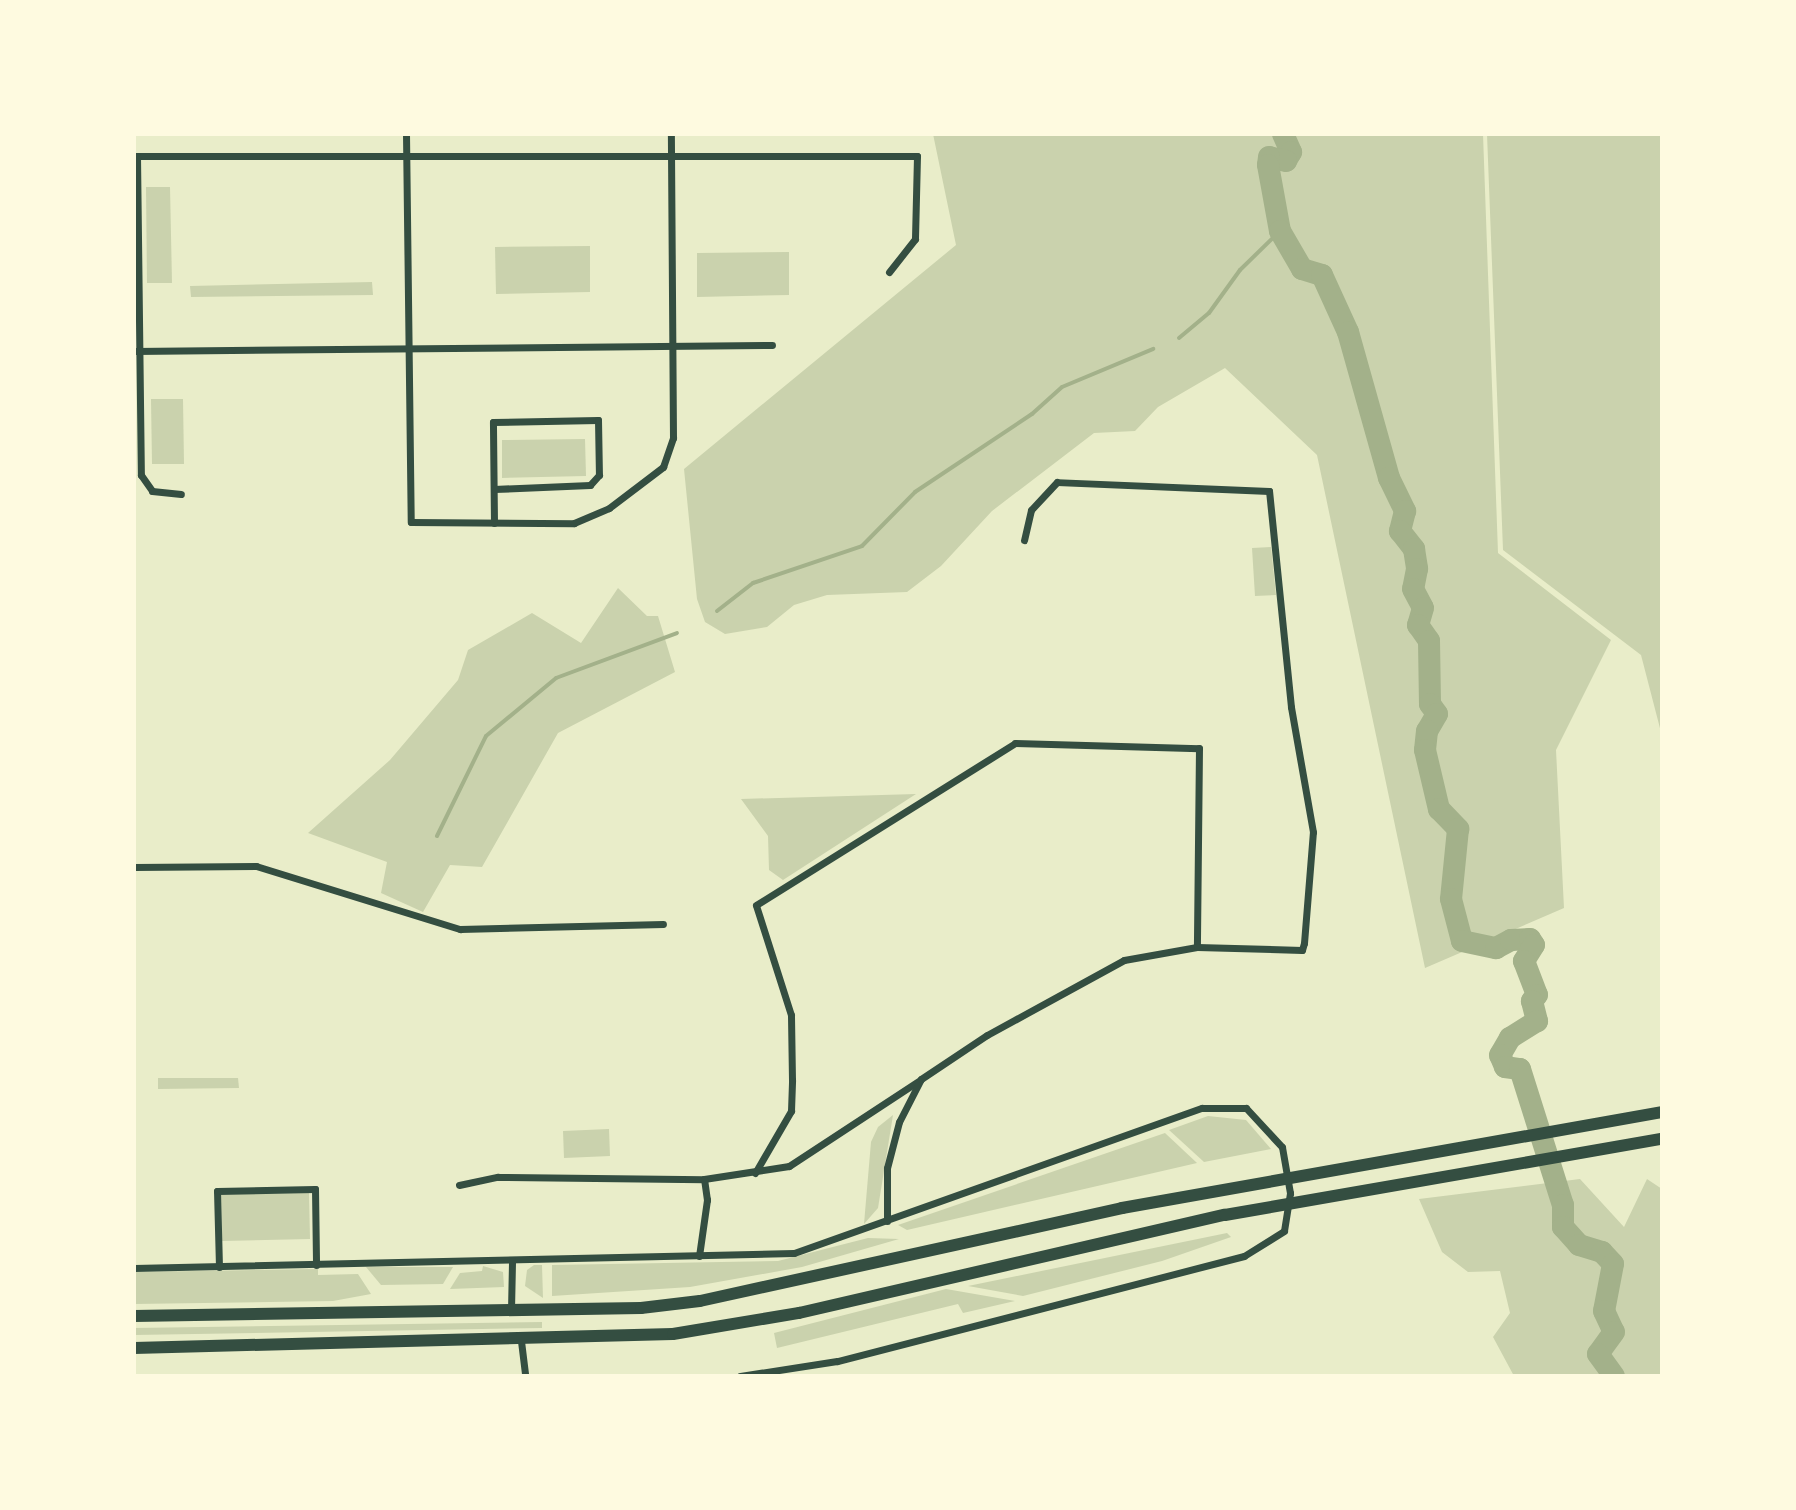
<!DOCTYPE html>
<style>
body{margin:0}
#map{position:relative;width:1796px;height:1510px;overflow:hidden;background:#e9edc9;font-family:Mulish,sans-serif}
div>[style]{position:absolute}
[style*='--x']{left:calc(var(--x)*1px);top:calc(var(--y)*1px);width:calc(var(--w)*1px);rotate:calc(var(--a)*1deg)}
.green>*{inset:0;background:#cad2ad}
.stream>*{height:4px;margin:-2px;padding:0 2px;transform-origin:2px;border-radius:2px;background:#a3b18a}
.river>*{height:22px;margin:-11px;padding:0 11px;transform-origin:11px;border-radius:11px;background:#a3b18a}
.minor>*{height:7px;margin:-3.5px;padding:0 3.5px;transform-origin:3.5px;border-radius:3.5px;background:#344e41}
.primary>*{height:12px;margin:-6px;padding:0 6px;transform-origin:6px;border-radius:6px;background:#344e41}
span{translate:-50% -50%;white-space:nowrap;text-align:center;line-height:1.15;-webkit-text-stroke:6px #fefae0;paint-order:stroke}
.frame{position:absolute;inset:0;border:136px solid #fefae0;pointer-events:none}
</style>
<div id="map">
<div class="green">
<i style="clip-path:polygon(933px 134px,1483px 134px,1498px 553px,1611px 640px,1556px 750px,1564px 908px,1425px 968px,1317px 455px,1225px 368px,1158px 407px,1135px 431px,1094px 433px,992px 511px,941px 566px,907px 592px,827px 595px,794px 605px,767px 627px,725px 634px,705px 622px,697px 599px,684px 469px,956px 245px)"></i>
<i style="clip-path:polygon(1487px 134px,1662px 134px,1662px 736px,1641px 655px,1503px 550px)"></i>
<i style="clip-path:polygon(170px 187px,172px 283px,147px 283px,146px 187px)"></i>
<i style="clip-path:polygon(590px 246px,590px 292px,496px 294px,495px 247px)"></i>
<i style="clip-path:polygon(789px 252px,789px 295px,697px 297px,697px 253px)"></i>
<i style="clip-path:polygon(372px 282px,373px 295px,191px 297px,190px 286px)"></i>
<i style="clip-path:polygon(151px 399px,183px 399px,184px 464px,152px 464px)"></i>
<i style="clip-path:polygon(585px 439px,586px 476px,502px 478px,502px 440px)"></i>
<i style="clip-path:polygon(1271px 547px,1276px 595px,1255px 596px,1252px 548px)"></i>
<i style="clip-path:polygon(618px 588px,647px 616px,658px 616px,675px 672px,558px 733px,482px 867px,450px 865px,423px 912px,381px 893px,387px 862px,308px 833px,390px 760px,458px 680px,468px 650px,532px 613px,581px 643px)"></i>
<i style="clip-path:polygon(916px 794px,783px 880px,769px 870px,768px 836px,741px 799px)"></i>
<i style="clip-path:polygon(238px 1078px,239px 1088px,158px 1089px,158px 1078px)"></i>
<i style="clip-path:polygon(893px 1115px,878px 1208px,864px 1224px,871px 1142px,878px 1127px)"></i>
<i style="clip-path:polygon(1208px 1116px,1246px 1120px,1271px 1149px,1204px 1162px,1169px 1130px)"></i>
<i style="clip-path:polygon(609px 1129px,610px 1156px,564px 1158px,563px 1131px)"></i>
<i style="clip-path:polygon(1165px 1133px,1197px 1163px,907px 1230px,898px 1225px)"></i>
<i style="clip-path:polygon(1580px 1179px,1624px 1227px,1647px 1179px,1662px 1189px,1662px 1376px,1514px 1376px,1493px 1337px,1510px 1313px,1500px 1271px,1468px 1272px,1442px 1252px,1419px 1199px)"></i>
<i style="clip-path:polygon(309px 1193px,310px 1239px,222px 1241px,221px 1194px)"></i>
<i style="clip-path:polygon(1227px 1233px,1231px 1237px,1162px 1261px,1023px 1296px,968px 1286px)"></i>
<i style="clip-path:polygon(868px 1238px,899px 1239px,802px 1267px,690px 1287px,552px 1296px,552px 1265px,778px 1261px)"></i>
<i style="clip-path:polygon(534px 1265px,542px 1265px,543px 1298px,525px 1286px,527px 1270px)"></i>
<i style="clip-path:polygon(483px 1266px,503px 1272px,504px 1287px,450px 1289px,460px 1273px,482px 1271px)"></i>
<i style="clip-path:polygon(366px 1267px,453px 1267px,443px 1284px,381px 1285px)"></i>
<i style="clip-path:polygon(318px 1269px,318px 1275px,358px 1274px,371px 1294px,333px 1301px,134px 1304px,134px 1272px)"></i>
<i style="clip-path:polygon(946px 1289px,1015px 1301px,963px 1313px,958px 1304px,777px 1348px,774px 1333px)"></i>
<i style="clip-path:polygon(542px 1322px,542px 1328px,134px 1335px,134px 1328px)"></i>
</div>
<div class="stream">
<i style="--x:1179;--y:338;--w:39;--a:-40"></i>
<i style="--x:1209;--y:313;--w:53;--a:-54.2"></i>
<i style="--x:1240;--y:270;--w:56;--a:-44.3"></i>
<i style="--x:717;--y:611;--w:46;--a:-37.9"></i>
<i style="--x:753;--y:583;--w:115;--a:-18.7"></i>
<i style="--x:862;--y:546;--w:76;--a:-45.5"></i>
<i style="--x:915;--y:492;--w:141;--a:-33.7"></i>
<i style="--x:1032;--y:414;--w:40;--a:-42"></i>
<i style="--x:1062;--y:387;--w:99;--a:-22.7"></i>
<i style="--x:437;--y:836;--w:111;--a:-63.9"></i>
<i style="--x:486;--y:736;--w:91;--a:-39.6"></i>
<i style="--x:556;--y:678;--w:129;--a:-20.4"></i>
</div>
<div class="river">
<i style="--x:1283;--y:134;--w:20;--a:66"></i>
<i style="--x:1291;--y:152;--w:10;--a:119"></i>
<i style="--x:1286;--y:161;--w:17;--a:-167"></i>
<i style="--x:1269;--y:157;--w:8;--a:97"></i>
<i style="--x:1268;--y:165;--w:67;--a:79.7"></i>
<i style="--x:1280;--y:231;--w:44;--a:59.9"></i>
<i style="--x:1302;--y:269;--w:21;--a:17"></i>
<i style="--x:1322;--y:275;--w:63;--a:65.5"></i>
<i style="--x:1348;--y:332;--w:152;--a:74.3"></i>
<i style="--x:1389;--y:478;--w:37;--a:64"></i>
<i style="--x:1405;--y:511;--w:21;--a:104"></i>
<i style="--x:1400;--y:531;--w:23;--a:52"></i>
<i style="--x:1414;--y:549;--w:20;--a:81"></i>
<i style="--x:1417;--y:569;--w:20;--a:101"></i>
<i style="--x:1413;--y:589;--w:21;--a:62"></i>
<i style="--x:1423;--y:608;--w:18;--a:106"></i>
<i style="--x:1418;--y:625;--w:19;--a:55"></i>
<i style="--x:1429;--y:641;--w:63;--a:89.1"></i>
<i style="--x:1430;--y:704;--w:12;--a:55"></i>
<i style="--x:1437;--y:714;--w:20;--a:120"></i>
<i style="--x:1427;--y:731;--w:19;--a:96"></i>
<i style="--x:1425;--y:750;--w:61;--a:76.7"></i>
<i style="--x:1439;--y:809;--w:28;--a:46"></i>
<i style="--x:1458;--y:829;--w:70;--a:95.7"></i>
<i style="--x:1451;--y:899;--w:43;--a:75.3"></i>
<i style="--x:1462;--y:941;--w:35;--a:12"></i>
<i style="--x:1496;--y:948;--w:17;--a:-28"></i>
<i style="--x:1511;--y:940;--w:19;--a:-3"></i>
<i style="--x:1530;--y:939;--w:7;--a:56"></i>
<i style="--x:1534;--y:945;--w:19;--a:122"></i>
<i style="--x:1524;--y:961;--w:36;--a:69"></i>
<i style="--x:1537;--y:995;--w:8;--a:130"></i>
<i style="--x:1532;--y:1001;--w:21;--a:76"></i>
<i style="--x:1537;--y:1021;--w:32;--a:148"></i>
<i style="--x:1510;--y:1038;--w:20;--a:120"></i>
<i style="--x:1500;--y:1055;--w:13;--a:67"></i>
<i style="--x:1505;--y:1067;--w:15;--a:8"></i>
<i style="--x:1520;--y:1069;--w:143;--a:72.5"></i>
<i style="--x:1563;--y:1205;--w:22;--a:90"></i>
<i style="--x:1563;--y:1227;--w:24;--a:48"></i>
<i style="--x:1579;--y:1245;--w:24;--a:17"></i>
<i style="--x:1602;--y:1252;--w:16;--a:47"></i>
<i style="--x:1613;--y:1264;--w:48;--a:100.8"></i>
<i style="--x:1604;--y:1311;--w:23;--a:65"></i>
<i style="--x:1614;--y:1332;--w:27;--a:126"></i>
<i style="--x:1598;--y:1354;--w:27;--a:54"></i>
</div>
<div class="minor">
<i style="--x:406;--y:134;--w:388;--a:89.3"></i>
<i style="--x:411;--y:522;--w:163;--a:0.4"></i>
<i style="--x:574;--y:523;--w:38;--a:-23"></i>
<i style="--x:609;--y:508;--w:68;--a:-37.2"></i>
<i style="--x:663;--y:467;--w:31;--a:-71"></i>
<i style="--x:673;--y:438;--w:304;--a:-90.4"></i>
<i style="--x:134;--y:156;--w:783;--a:0"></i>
<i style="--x:917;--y:156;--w:83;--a:91.4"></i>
<i style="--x:915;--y:239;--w:42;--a:128.2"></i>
<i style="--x:137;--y:156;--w:319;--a:89.3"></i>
<i style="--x:141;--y:475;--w:19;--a:55"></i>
<i style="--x:152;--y:491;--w:29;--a:6"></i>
<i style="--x:134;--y:351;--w:638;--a:-0.54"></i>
<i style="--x:494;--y:523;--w:101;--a:-90.6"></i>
<i style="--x:493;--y:422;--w:105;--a:-1.1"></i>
<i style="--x:598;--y:420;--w:55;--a:89"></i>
<i style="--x:599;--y:475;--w:13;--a:132"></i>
<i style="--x:590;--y:485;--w:96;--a:177.6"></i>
<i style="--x:134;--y:867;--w:122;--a:-0.5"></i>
<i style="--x:256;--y:866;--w:214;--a:17.2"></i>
<i style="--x:460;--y:929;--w:203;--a:-1.4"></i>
<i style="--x:755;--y:1173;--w:72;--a:-59.9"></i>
<i style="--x:791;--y:1111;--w:31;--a:-88"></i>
<i style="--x:792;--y:1080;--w:65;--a:-90.9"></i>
<i style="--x:791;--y:1015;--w:115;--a:-107.7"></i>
<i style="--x:756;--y:905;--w:305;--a:-32"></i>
<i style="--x:1015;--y:743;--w:184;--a:1.6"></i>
<i style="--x:1199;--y:748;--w:199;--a:90.6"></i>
<i style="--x:459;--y:1185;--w:40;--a:-12"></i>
<i style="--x:498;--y:1177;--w:206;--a:0.6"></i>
<i style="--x:704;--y:1179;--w:86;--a:-8.7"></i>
<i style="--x:789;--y:1166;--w:157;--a:-33.3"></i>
<i style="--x:887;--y:1221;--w:53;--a:-90"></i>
<i style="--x:887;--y:1168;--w:48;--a:-75.4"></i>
<i style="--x:899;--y:1122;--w:48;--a:-62.9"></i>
<i style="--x:921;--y:1079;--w:79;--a:-33.7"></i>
<i style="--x:987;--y:1035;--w:156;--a:-28.7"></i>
<i style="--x:1124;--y:960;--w:74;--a:-10.1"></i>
<i style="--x:1197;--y:947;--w:105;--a:1.6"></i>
<i style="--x:1302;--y:950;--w:7;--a:-74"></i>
<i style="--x:1304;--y:943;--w:111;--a:-85.4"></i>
<i style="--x:1313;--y:832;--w:127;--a:-100"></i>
<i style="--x:1291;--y:707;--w:217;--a:-95.8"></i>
<i style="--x:1269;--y:491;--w:212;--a:-177.6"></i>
<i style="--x:1057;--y:482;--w:38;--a:133"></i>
<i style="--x:1031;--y:510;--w:31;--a:103"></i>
<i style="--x:699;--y:1256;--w:57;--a:-81.9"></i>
<i style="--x:707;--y:1200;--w:21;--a:-98"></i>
<i style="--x:219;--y:1267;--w:76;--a:-91.5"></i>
<i style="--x:217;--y:1191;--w:98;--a:-1.2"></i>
<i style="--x:315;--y:1189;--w:76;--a:89.2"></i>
<i style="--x:134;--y:1268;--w:660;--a:-1.3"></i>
<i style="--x:794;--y:1253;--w:433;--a:-19.6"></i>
<i style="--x:1202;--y:1108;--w:44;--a:0"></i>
<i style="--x:1246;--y:1108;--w:53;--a:47.3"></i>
<i style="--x:1282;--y:1147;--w:47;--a:80.1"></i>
<i style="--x:1290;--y:1193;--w:38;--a:99"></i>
<i style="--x:1284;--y:1231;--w:47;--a:148"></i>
<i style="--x:1244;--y:1256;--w:420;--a:165.5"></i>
<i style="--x:837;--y:1361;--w:98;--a:171.2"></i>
<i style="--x:511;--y:1310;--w:49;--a:-88.8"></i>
<i style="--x:521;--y:1341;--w:35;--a:83"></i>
</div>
<div class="primary">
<i style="--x:134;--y:1316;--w:507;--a:-0.9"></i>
<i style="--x:641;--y:1308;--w:59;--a:-6.8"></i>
<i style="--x:700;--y:1301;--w:432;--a:-12.4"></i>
<i style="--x:1122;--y:1208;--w:548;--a:-10.08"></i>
<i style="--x:134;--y:1348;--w:539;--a:-1.49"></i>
<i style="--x:673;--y:1334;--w:128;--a:-9.5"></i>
<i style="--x:799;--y:1313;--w:437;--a:-13"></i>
<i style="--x:1225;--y:1215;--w:444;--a:-9.9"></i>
</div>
<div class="frame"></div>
</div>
